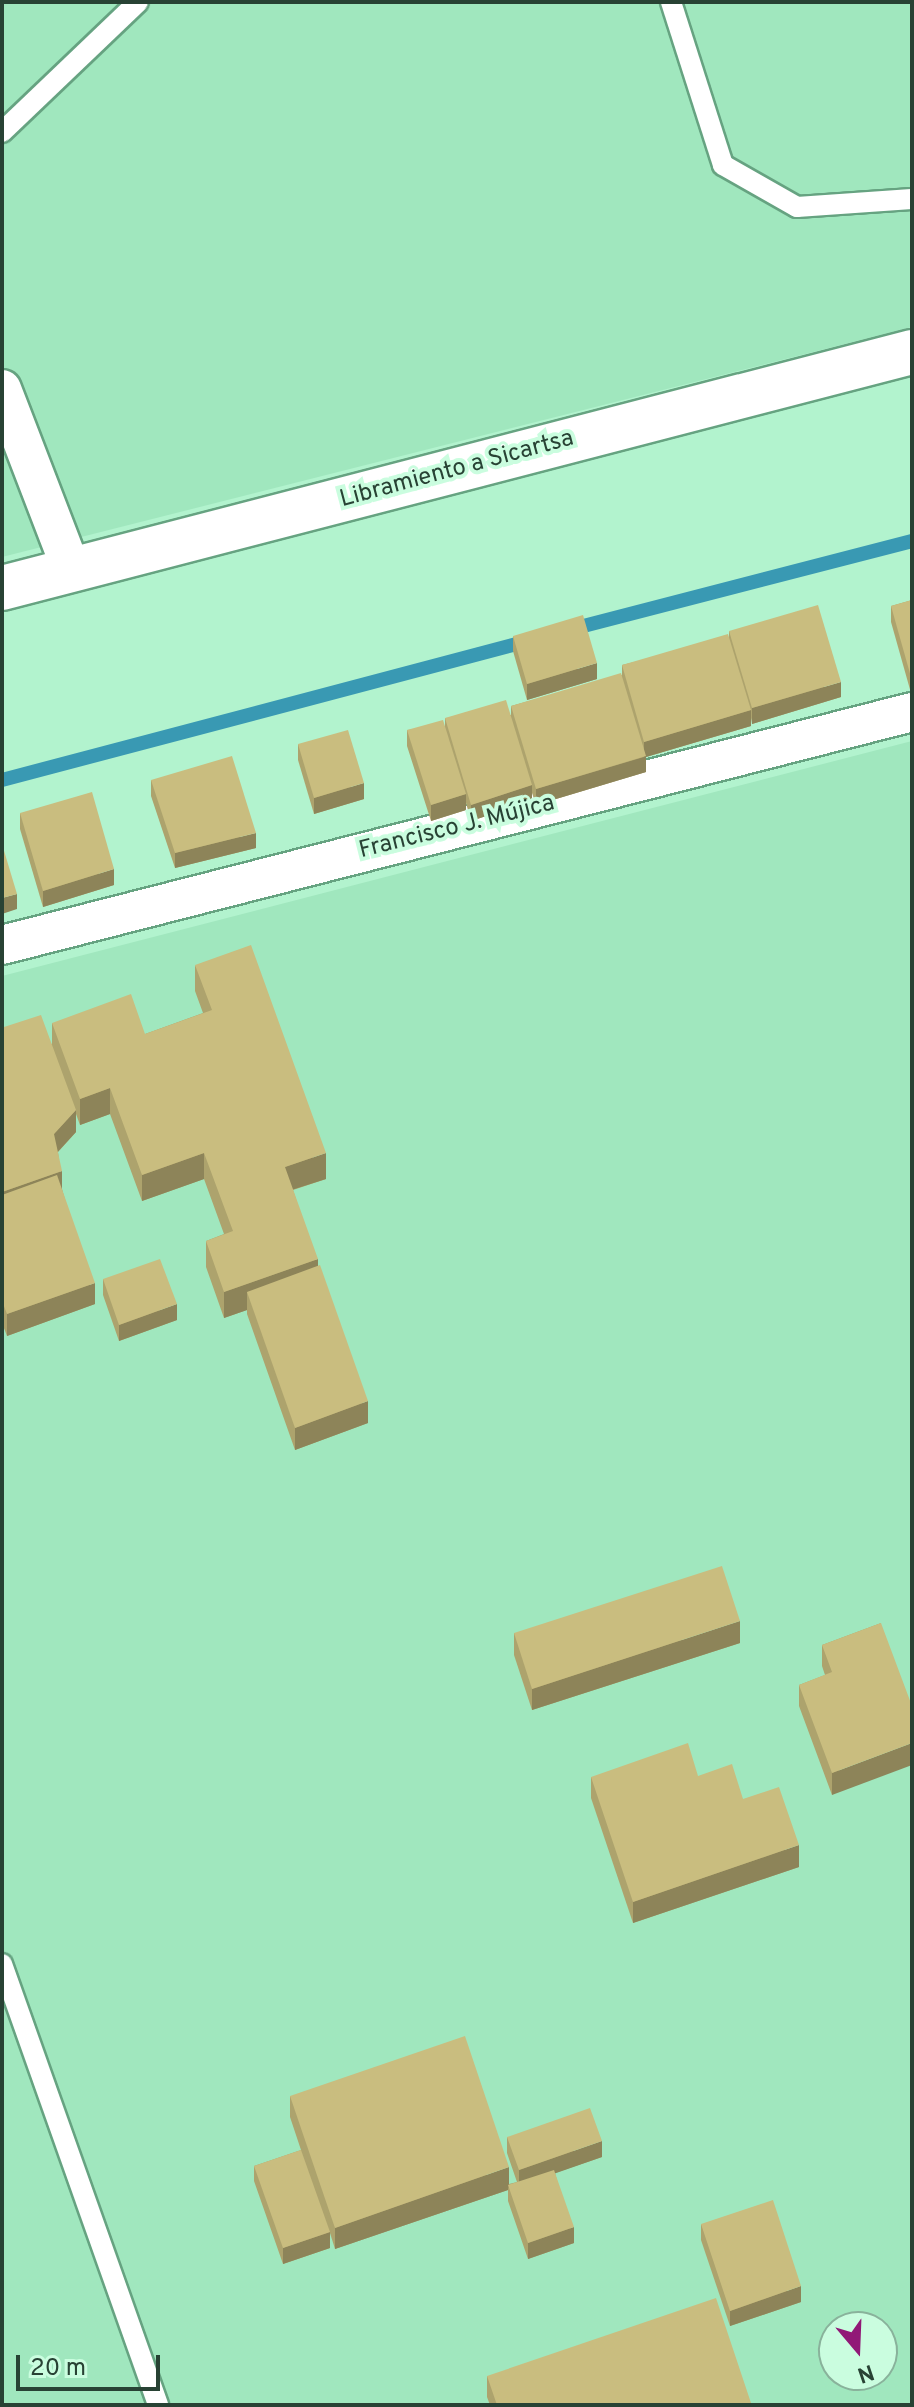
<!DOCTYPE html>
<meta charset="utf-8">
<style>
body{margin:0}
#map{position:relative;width:914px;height:2407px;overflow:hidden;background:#b2f3ce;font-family:Overpass,sans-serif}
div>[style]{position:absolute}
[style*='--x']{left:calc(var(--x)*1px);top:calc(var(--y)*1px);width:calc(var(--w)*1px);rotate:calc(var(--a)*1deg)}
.built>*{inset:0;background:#a0e7be}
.stream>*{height:14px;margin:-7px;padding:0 7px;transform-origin:7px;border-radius:7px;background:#3999b3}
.roads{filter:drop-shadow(2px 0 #66a381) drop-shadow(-2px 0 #66a381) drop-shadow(0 2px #66a381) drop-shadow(0 -2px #66a381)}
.lane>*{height:20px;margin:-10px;padding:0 10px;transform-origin:10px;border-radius:10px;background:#fff}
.street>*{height:38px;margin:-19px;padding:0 19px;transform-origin:19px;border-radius:19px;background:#fff}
.secondary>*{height:44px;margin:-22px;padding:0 22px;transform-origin:22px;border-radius:22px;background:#fff}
.wall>*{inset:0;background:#ada36d}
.shaded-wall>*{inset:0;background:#8d8459}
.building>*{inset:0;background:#c9bd7f}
span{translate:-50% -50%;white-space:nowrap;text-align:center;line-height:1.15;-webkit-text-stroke:8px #cafddf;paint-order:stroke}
.street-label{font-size:24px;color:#284234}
.frame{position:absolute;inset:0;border:4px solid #284234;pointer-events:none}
.north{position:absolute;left:818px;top:2311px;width:80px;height:80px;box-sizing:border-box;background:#cafddf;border:2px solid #89b29b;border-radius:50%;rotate:161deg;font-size:22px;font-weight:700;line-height:32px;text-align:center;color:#284234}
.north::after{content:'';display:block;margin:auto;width:28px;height:36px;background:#911977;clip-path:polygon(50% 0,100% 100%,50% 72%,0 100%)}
.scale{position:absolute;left:16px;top:2355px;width:144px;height:36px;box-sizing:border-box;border:4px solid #284234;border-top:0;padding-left:10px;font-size:24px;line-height:28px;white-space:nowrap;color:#284234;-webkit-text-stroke:6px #cafddf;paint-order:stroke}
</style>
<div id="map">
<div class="built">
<i style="clip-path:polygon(2px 2px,912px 2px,912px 327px,2px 557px)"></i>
<i style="clip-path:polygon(evenodd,912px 741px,912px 2405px,2px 2405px,2px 976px,912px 741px,834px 2327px,882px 2327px,882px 2375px,834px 2375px,834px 2327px)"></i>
</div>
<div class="stream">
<i style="--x:568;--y:630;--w:355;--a:-14.5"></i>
<i style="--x:2;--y:780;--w:544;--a:-14.8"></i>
</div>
<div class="roads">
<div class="lane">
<i style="--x:671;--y:2;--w:171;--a:72.3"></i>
<i style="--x:723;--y:165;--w:85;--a:29.6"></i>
<i style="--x:797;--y:207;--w:115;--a:-4"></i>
<i style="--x:2;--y:132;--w:188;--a:-43.7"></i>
<i style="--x:2;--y:1964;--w:468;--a:70.5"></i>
</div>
<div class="street">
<i style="--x:2;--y:389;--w:193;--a:69"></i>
<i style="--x:2;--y:945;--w:939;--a:-14.36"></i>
</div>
<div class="secondary">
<i style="--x:2;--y:588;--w:940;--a:-14.54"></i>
</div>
</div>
<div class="wall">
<i style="clip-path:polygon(912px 600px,911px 693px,891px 622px,891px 606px)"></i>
<i style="clip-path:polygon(729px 631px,841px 697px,752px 724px,751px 718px,751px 726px,646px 757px,646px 772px,536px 805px,532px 793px,532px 801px,471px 821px,466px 803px,466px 810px,431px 821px,407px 746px,407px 730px,445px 726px,445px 718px,511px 715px,511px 706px,622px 675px,622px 665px,729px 639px)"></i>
<i style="clip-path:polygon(513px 636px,597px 679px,527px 700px,513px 651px)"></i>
<i style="clip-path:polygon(298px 744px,364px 799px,314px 814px,298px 760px)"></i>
<i style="clip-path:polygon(151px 780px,256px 848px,175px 868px,151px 796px)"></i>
<i style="clip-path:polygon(20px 813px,114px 885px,43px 907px,20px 829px)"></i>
<i style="clip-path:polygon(195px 965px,326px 1179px,293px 1190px,368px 1423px,295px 1450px,247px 1314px,247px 1310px,224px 1318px,206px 1267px,206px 1241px,224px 1234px,204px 1179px,142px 1201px,110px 1114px,80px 1125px,76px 1114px,76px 1132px,58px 1152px,62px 1189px,95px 1304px,7px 1336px,2px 1323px,2px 1030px,52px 1044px,52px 1023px,145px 1034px,203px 1013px,195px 991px)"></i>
<i style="clip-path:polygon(103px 1279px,177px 1320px,119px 1341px,103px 1295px)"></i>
<i style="clip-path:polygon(881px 1623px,832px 1795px,799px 1706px,799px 1685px,825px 1675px,822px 1666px,822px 1645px)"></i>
<i style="clip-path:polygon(514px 1633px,740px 1643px,532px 1710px,514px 1655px)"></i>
<i style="clip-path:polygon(698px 1776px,743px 1799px,799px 1867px,633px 1923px,591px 1798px,591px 1777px)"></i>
<i style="clip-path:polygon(290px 2096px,509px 2184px,517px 2182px,507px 2153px,507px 2137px,602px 2157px,555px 2173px,574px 2243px,528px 2259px,508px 2201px,508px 2190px,335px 2249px,330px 2233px,330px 2248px,283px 2264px,254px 2181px,254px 2166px,301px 2150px,290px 2117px)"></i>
<i style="clip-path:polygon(701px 2224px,801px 2302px,730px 2326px,701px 2240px)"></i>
<i style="clip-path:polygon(487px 2376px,751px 2403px,754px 2405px,490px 2405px,487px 2397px)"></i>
</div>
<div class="shaded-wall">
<i style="clip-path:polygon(597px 663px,597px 679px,527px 700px,527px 684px)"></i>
<i style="clip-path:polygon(841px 682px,841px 697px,752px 724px,752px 708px)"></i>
<i style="clip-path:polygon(751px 710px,751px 726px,646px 757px,646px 772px,536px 805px,536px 789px,644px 757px,644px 742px)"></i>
<i style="clip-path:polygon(364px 783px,364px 799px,314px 814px,314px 798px)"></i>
<i style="clip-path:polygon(532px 785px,532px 801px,471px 821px,471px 805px)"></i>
<i style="clip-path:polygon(466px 794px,466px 810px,431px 821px,431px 805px)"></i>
<i style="clip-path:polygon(256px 833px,256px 848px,175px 868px,175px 853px)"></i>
<i style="clip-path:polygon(114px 869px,114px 885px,43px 907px,43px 891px)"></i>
<i style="clip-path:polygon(17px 894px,17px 909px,2px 914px,2px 898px)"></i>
<i style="clip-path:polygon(110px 1088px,110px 1114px,80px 1125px,80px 1099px)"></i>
<i style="clip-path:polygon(76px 1110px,76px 1132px,54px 1156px,54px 1134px)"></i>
<i style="clip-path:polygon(204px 1153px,204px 1179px,142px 1201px,142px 1175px)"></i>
<i style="clip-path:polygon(326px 1153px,326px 1179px,285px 1192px,285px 1167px)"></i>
<i style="clip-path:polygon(62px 1171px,62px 1192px,2px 1213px,2px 1192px)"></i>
<i style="clip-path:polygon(318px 1259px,318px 1285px,247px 1292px,247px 1310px,224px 1318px,224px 1292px)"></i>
<i style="clip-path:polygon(95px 1283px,95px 1304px,7px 1336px,7px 1314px)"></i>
<i style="clip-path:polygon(177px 1304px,177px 1320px,119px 1341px,119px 1325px)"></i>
<i style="clip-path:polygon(368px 1401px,368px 1423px,295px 1450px,295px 1428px)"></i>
<i style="clip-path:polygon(740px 1621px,740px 1643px,532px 1710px,532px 1689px)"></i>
<i style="clip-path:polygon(912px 1743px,912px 1765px,832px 1795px,832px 1773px)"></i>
<i style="clip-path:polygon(799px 1845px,799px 1867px,633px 1923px,633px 1902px)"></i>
<i style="clip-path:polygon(602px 2141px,602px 2157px,519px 2186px,519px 2170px)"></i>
<i style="clip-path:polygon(509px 2167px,509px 2189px,508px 2185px,508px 2190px,335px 2249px,335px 2228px)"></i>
<i style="clip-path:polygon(574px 2227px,574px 2243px,528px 2259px,528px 2243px)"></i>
<i style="clip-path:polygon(330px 2232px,330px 2248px,283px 2264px,283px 2248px)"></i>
<i style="clip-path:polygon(801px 2286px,801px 2302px,730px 2326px,730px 2311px)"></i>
</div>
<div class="building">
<i style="clip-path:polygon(912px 600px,912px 677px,911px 677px,891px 606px)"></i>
<i style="clip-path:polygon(818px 605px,841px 682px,752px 708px,729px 631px)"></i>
<i style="clip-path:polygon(583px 615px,597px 663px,527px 684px,513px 636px)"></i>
<i style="clip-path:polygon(728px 634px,751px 710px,644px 742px,622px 665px)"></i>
<i style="clip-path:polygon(621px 673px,646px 756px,536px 789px,511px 706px)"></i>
<i style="clip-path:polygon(506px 700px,532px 785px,471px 805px,445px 718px)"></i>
<i style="clip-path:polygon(443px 720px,466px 794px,431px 805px,407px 730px)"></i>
<i style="clip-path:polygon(348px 730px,364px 783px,314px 798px,298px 744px)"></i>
<i style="clip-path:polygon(232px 756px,256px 833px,175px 853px,151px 780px)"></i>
<i style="clip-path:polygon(92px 792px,114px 869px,43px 891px,20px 813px)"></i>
<i style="clip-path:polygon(2px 844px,17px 894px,2px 898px)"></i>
<i style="clip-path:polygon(251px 945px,326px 1153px,285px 1167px,318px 1259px,224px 1292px,206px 1241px,233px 1231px,204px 1153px,142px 1175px,110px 1088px,80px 1099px,52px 1023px,131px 994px,145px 1034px,212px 1010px,195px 965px)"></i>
<i style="clip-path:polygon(41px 1015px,76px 1110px,54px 1134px,62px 1171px,2px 1192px,2px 1030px,4px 1027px)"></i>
<i style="clip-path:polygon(57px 1175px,95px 1283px,7px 1314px,2px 1301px,2px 1195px)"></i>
<i style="clip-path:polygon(160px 1259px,177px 1304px,119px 1325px,103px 1279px)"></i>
<i style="clip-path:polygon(320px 1265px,368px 1401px,295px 1428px,247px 1292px)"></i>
<i style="clip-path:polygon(722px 1566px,740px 1621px,532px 1689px,514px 1633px)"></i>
<i style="clip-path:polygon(881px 1623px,912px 1706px,912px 1743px,832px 1773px,799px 1685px,832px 1672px,822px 1645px)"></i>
<i style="clip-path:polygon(688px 1743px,698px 1776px,732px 1764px,743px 1799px,779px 1787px,799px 1845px,633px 1902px,591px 1777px)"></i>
<i style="clip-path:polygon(465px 2036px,509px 2167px,335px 2228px,290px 2096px)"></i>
<i style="clip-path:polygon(590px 2108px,602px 2141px,519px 2170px,507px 2137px)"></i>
<i style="clip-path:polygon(301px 2150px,330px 2232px,283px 2248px,254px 2166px)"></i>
<i style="clip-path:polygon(554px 2170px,574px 2227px,528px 2243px,508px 2185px)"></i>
<i style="clip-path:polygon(773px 2200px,801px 2286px,730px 2311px,701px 2224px)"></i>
<i style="clip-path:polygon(716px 2298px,751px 2403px,745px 2405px,497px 2405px,487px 2376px)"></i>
</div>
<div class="street-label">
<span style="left:457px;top:470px;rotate:-15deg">Libramiento a Sicartsa</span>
<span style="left:457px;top:828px;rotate:-14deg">Francisco J. Mújica</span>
</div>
<div class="frame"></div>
<div class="north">N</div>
<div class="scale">20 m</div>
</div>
